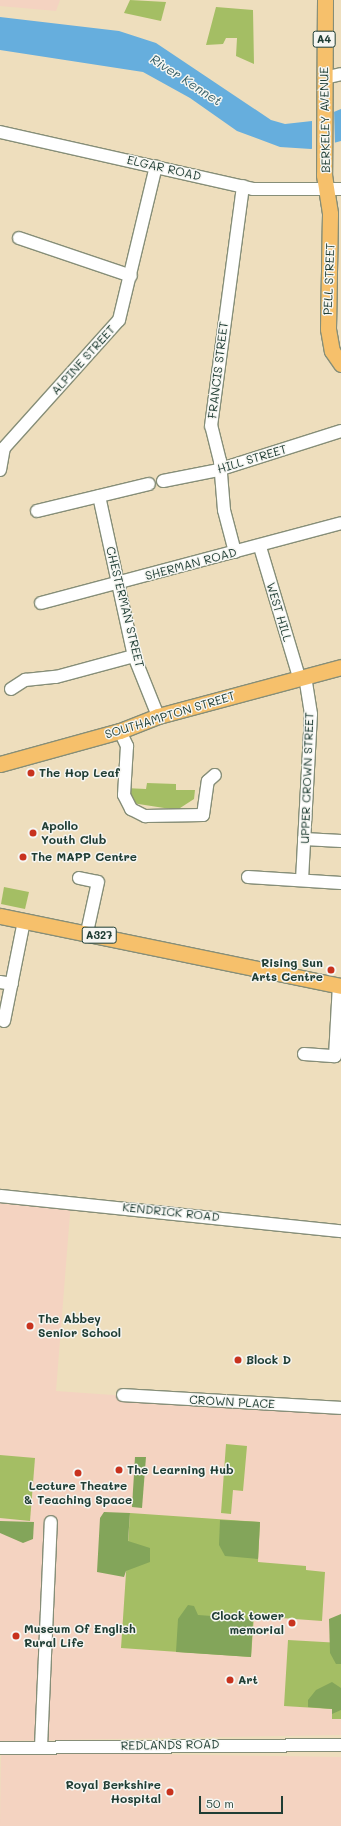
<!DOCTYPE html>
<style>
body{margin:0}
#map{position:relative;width:341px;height:1826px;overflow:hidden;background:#eedebd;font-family:Mali,sans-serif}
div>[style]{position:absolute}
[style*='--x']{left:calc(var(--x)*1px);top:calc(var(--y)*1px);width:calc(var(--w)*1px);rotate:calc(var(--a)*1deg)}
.built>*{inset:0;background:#f4d3c1}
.green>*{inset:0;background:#a4be64}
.forest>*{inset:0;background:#83a55a}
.water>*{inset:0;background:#66aedd}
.pier>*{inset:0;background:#eedebd}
.roads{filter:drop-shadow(1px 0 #868e78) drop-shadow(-1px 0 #868e78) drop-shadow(0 1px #868e78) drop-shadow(0 -1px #868e78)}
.minor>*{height:12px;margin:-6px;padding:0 6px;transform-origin:6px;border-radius:6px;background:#fff}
.major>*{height:15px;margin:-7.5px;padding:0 7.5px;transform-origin:7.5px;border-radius:7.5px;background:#f6c06b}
.dots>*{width:11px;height:11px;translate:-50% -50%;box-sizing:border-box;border:2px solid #f6f6f2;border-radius:50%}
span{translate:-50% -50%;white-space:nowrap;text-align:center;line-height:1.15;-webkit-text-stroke:3px #f6f6f2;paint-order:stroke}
.shield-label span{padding:1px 3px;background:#f6f6f2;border:1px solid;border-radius:3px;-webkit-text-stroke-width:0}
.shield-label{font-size:11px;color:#1f3d34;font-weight:700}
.street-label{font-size:12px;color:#1f3d34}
.poi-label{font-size:12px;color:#1f3d34;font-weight:700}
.left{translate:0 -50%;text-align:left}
.right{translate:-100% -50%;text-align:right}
.water-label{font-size:13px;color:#345f67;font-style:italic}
.scale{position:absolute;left:199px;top:1796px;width:84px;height:18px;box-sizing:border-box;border:2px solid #1f3d34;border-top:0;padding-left:5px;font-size:12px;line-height:14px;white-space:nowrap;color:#1f3d34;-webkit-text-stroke:3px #f6f6f2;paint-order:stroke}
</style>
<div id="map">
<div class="built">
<i style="clip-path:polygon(0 0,60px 0,56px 11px,0 6px)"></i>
<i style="clip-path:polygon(0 1196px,71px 1201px,56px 1391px,341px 1411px,341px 1735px,0 1741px)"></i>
<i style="clip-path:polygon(1px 1752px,341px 1757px,341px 1826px,0 1826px)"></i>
</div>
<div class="green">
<i style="clip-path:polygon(130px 0,166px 2px,161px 21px,124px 13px)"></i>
<i style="clip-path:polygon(216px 7px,253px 10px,254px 64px,236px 56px,237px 38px,226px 38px,223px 44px,206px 45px)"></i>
<i style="clip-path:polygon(147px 783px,176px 784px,176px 790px,195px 790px,194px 799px,177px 810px,132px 803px,125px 788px,146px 789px)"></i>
<i style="clip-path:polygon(4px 887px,29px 892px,25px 909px,1px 904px)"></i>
<i style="clip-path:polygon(226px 1444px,247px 1446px,243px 1491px,233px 1490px,231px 1514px,221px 1513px)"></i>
<i style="clip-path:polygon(0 1455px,35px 1458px,30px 1521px,0 1518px)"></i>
<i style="clip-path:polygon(130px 1513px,260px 1522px,258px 1562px,306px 1566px,306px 1570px,325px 1572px,322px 1621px,254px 1616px,251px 1657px,121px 1648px)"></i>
<i style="clip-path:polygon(288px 1640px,341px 1643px,341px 1719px,332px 1719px,332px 1709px,284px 1706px)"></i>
</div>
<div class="forest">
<i style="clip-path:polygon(135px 1457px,146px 1457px,142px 1508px,132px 1507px)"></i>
<i style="clip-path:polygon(104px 1512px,130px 1513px,128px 1541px,150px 1548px,150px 1562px,126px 1571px,124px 1577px,97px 1572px,100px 1518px)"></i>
<i style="clip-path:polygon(220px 1520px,260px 1522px,258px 1559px,225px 1556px,219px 1545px)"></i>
<i style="clip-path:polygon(0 1521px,34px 1522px,33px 1539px,23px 1543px,0 1533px)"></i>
<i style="clip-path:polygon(188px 1605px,194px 1606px,198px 1615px,253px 1619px,251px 1657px,176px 1652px,178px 1619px)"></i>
<i style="clip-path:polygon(341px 1614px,341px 1664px,336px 1664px,330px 1653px,329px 1619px)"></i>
<i style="clip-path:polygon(332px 1682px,341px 1688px,341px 1710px,332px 1714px,332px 1709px,308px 1707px,308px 1700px,316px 1690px)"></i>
</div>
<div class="water">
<i style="clip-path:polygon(0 17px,119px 31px,156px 43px,271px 120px,285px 124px,312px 121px,341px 109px,341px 141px,311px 149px,280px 147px,237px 131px,190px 98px,143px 72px,0 50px)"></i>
</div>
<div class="pier">
<i style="clip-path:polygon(334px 109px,335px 145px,312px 151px,312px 119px)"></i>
</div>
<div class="roads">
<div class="minor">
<i style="--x:324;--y:78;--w:17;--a:-13"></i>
<i style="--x:0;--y:132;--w:259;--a:12.7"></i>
<i style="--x:253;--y:189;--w:88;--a:0"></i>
<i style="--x:19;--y:238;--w:118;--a:18.7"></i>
<i style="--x:0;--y:470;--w:22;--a:-80"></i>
<i style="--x:4;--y:448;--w:172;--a:-48.1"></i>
<i style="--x:119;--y:320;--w:158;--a:-76.5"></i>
<i style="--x:163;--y:481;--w:56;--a:-11.3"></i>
<i style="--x:218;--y:470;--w:129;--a:-17.6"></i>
<i style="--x:99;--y:496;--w:164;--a:77.7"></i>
<i style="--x:134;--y:656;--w:65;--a:68.2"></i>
<i style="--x:37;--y:511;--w:115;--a:-13.6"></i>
<i style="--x:260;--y:547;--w:136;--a:73.3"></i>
<i style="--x:235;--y:552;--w:43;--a:-104.7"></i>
<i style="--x:224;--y:510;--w:49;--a:-94.7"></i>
<i style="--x:220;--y:461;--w:36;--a:-104"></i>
<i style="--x:211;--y:426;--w:242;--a:-82.4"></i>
<i style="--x:41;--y:603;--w:310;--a:-14.9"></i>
<i style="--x:11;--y:689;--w:17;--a:-33"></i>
<i style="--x:25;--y:680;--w:31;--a:-6"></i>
<i style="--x:56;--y:677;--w:81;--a:-15.1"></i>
<i style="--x:120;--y:731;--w:17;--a:65"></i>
<i style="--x:127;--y:746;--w:49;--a:93.5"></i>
<i style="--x:124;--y:795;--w:16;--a:63"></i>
<i style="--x:131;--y:809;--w:16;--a:27"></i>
<i style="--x:145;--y:816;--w:58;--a:-1"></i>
<i style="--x:203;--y:815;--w:34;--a:-82"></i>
<i style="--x:208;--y:781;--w:9;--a:-41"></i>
<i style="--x:304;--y:839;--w:37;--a:3"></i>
<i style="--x:248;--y:877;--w:93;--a:3.7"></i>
<i style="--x:79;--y:878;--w:19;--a:12"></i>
<i style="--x:98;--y:882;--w:51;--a:102.4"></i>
<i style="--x:302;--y:880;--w:166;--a:-86.9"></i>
<i style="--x:311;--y:714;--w:38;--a:-99"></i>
<i style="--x:0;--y:982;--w:12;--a:9"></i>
<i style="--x:4;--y:1021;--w:102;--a:-78.7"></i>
<i style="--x:304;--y:1054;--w:31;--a:4"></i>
<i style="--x:335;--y:1056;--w:71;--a:-86.8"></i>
<i style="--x:0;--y:1196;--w:343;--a:5.9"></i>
<i style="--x:123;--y:1395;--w:218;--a:3.4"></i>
<i style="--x:41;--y:1747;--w:225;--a:-87.5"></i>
<i style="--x:0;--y:1748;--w:341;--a:-0.5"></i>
</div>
<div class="major">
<i style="--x:325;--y:0;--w:175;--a:90.3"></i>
<i style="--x:324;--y:175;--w:39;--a:81"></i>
<i style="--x:330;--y:214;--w:115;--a:91"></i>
<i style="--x:328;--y:329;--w:22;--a:80"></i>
<i style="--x:332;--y:351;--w:16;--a:55"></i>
<i style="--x:0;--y:764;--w:124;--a:-15.4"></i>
<i style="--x:120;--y:731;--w:41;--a:-21.5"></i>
<i style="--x:158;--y:716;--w:189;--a:-15"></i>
<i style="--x:0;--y:916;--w:348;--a:11.6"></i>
</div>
</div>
<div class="dots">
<i style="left:31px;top:773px;background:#c8321e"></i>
<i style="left:33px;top:833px;background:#c8321e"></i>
<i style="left:23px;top:857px;background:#c8321e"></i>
<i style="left:331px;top:970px;background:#c8321e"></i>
<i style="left:30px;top:1326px;background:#c8321e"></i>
<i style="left:238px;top:1360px;background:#c8321e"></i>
<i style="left:119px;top:1470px;background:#c8321e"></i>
<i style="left:78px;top:1473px;background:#c8321e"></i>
<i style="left:292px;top:1623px;background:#c8321e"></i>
<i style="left:16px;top:1636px;background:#c8321e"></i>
<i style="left:230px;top:1680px;background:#c8321e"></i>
<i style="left:170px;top:1792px;background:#c8321e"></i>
</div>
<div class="shield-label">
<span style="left:324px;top:39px">A4</span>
<span style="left:99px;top:935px">A327</span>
</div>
<div class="street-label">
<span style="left:325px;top:120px;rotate:-91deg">BERKELEY AVENUE</span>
<span style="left:164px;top:168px;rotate:13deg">ELGAR ROAD</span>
<span style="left:329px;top:279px;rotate:-88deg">PELL STREET</span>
<span style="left:83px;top:360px;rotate:-48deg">ALPINE STREET</span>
<span style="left:218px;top:370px;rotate:-83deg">FRANCIS STREET</span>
<span style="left:252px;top:459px;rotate:-17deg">HILL STREET</span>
<span style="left:191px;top:564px;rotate:-15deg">SHERMAN ROAD</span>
<span style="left:125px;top:607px;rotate:76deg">CHESTERMAN STREET</span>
<span style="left:279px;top:612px;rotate:73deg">WEST HILL</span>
<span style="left:170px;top:715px;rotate:-17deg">SOUTHAMPTON STREET</span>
<span style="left:307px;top:778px;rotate:-88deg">UPPER CROWN STREET</span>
<span style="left:171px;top:1212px;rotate:6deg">KENDRICK ROAD</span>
<span style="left:232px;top:1402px;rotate:3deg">CROWN PLACE</span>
<span style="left:170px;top:1745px;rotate:-1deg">REDLANDS ROAD</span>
</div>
<div class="poi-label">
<span class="left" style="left:39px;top:773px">The Hop Leaf</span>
<span class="left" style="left:41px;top:833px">Apollo<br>Youth Club</span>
<span class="left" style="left:31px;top:857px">The MAPP Centre</span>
<span class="right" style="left:323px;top:970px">Rising Sun<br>Arts Centre</span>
<span class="left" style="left:38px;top:1326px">The Abbey<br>Senior School</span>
<span class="left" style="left:246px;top:1360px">Block D</span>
<span class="left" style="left:127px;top:1470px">The Learning Hub</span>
<span style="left:78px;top:1493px">Lecture Theatre<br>&amp; Teaching Space</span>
<span class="right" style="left:284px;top:1623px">Clock tower<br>memorial</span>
<span class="left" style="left:24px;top:1636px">Museum Of English<br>Rural Life</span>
<span class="left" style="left:238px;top:1680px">Art</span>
<span class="right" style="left:161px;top:1792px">Royal Berkshire<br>Hospital</span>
</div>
<div class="water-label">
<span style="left:186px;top:80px;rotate:33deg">River Kennet</span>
</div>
<div class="scale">50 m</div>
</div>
